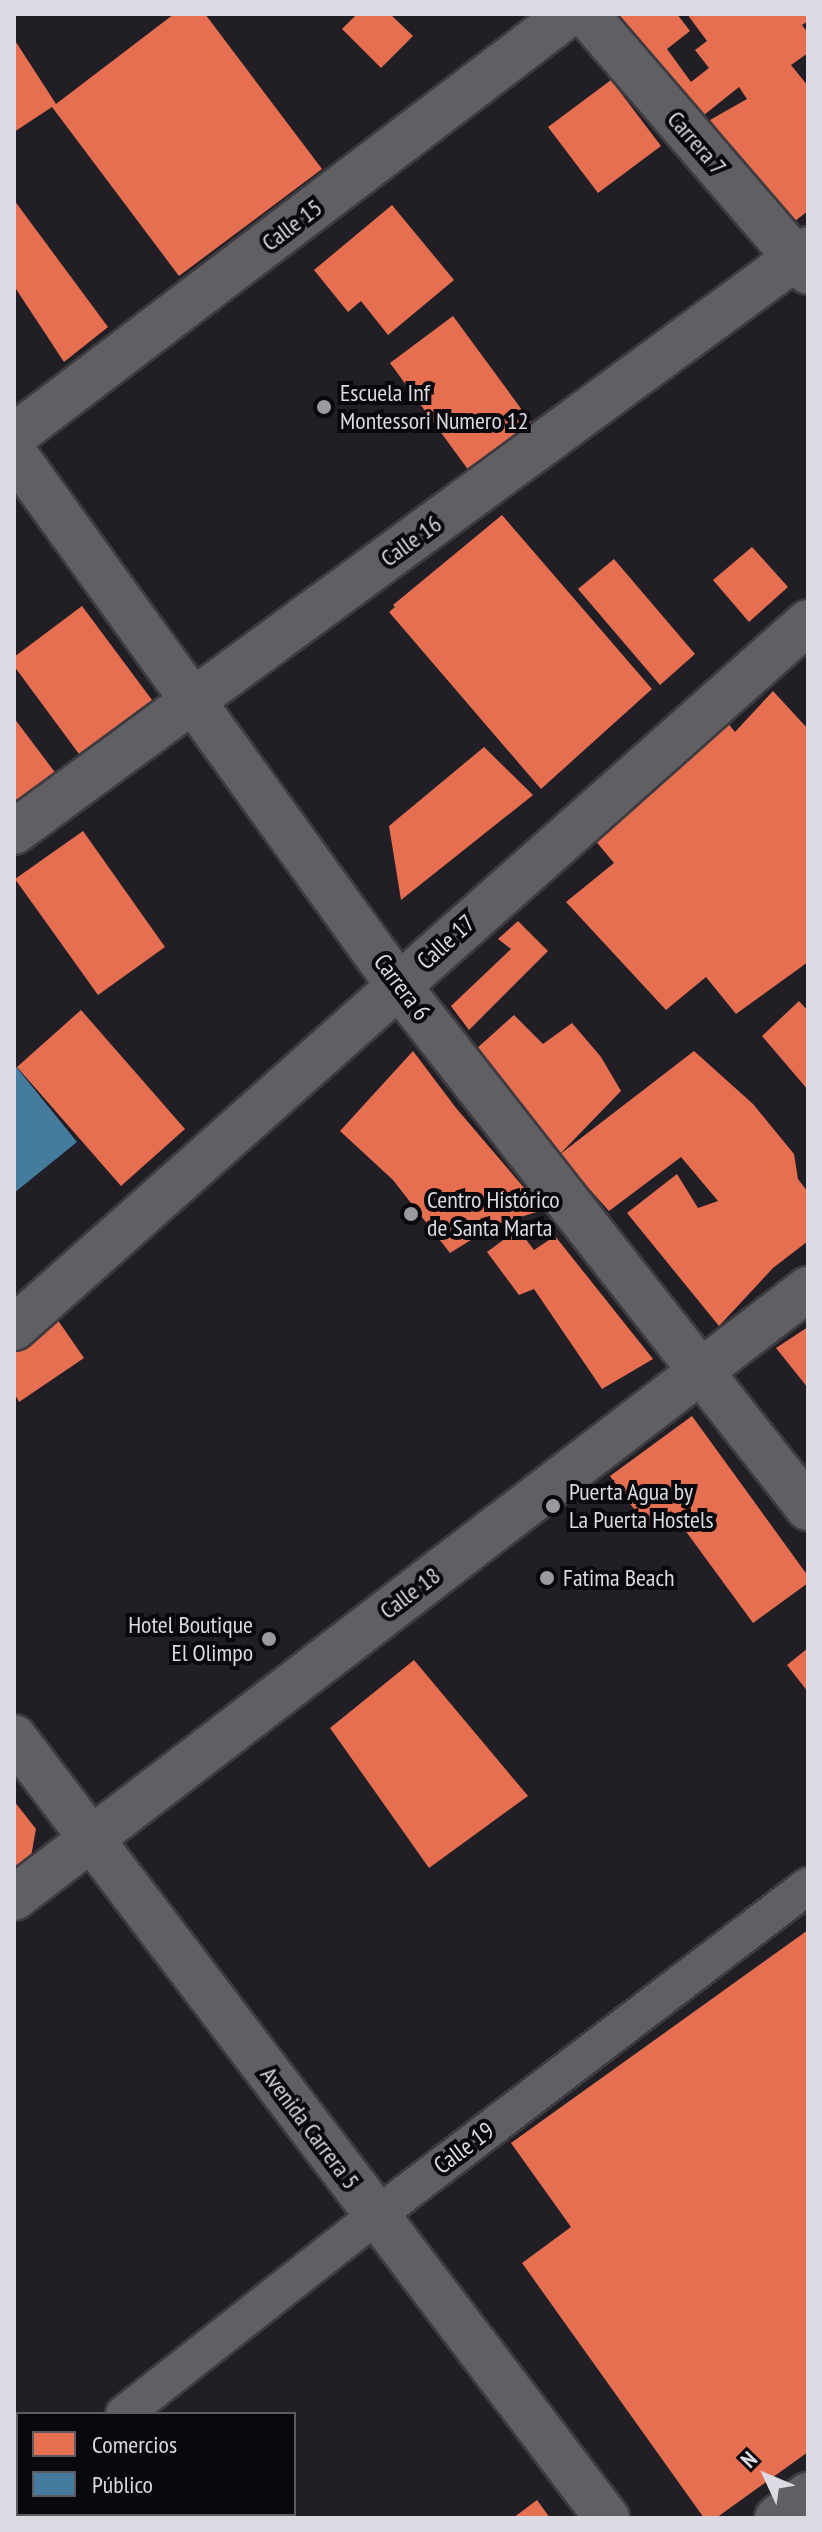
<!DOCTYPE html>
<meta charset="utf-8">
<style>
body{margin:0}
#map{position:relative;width:822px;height:2532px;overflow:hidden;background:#211f25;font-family:"PT Sans Narrow",sans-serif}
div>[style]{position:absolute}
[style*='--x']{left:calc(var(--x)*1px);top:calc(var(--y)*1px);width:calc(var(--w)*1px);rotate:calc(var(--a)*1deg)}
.shops>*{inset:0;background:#e76f51}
.public>*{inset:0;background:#457b9d}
.roads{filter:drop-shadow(2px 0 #3d3b40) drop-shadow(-2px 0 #3d3b40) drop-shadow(0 2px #3d3b40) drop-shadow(0 -2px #3d3b40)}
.pedestrian>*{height:36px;margin:-18px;padding:0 18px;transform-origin:18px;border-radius:18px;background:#605f63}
.minor>*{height:44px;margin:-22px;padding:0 22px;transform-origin:22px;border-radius:22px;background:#605f63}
.tertiary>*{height:44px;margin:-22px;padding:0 22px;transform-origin:22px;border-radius:22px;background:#605f63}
.dots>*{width:22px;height:22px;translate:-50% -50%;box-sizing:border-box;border:4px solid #09080c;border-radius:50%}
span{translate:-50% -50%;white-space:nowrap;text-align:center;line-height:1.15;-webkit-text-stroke:8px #09080c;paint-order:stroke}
.street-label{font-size:24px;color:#dcdae2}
.poi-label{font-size:24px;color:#dcdae2}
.left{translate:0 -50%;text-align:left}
.right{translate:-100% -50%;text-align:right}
.frame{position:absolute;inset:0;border:16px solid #dcdae2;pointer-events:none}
.legend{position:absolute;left:16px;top:2412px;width:280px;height:104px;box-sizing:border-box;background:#09080c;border:2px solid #5d5c62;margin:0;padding:10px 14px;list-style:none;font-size:24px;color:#dcdae2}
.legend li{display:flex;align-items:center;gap:16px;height:40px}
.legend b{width:40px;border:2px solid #5d5c62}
.north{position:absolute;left:726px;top:2436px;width:80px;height:80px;-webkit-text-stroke:6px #09080c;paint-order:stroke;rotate:314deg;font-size:22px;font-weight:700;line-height:32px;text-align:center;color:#dcdae2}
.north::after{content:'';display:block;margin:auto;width:28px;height:36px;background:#dcdae2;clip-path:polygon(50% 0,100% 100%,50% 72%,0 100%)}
</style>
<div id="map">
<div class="shops">
<i style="clip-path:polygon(174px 14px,205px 14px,322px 169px,179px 276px,52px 107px,14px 132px,14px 39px,56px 104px)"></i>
<i style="clip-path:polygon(357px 14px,390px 14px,413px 36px,381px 68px,342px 29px)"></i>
<i style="clip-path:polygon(615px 14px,677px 14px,690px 31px,667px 49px,691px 82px,709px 68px,695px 50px,707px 41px,687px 14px,808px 14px,808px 21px,802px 25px,808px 33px,808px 53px,791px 65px,808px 86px,808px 211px,791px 224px,710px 120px,747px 99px,739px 87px,699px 119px)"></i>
<i style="clip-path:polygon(611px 80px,661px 146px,598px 193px,548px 127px)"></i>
<i style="clip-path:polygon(14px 200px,108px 327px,64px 362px,14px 286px)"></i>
<i style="clip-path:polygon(392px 205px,454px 280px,388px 335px,361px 301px,348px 312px,314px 270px)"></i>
<i style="clip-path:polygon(453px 316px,536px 429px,472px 475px,390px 363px)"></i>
<i style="clip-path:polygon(502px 515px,652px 689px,541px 789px,389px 612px,395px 607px,393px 605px)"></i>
<i style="clip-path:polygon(752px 547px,788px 587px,749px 622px,713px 580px)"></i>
<i style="clip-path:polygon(614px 559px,695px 654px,660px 685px,578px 589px)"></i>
<i style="clip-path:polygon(82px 606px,152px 700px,79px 754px,14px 666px,14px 657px)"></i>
<i style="clip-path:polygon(773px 691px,808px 729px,808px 962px,736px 1014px,706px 977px,666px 1010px,566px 902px,614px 863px,594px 839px,722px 716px,735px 732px)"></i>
<i style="clip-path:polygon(14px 718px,57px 775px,20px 804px,14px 796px)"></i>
<i style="clip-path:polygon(484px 747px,533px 795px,401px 900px,389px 826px)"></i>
<i style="clip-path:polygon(83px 831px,165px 947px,98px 995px,15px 879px)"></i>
<i style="clip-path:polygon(518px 921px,548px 951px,469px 1030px,451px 1006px,511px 949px,498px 939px)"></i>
<i style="clip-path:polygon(799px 1001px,808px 1011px,808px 1090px,762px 1036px)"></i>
<i style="clip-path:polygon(81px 1010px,185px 1129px,121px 1186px,17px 1067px)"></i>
<i style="clip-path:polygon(514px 1015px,543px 1044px,572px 1023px,601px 1057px,621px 1091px,559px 1155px,475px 1050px)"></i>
<i style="clip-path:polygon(413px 1051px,456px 1108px,543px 1210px,495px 1225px,450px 1253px,393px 1180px,340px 1131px)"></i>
<i style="clip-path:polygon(694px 1051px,753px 1104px,794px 1154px,798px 1179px,808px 1192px,808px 1241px,773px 1268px,719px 1326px,627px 1213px,677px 1174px,698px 1208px,718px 1201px,681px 1157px,609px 1211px,559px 1155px)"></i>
<i style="clip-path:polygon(518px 1229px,534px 1250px,555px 1236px,653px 1359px,602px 1389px,534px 1289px,519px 1295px,487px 1252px)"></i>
<i style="clip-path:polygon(57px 1319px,84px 1358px,19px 1402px,14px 1393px,14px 1352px)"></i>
<i style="clip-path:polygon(808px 1327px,808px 1388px,776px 1348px)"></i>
<i style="clip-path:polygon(692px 1416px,808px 1576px,808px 1583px,753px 1623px,671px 1511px,648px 1528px,610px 1476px)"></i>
<i style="clip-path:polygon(808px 1648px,808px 1692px,787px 1665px)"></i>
<i style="clip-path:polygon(414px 1660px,528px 1796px,429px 1868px,330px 1728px)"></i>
<i style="clip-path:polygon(14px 1801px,36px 1829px,30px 1862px,14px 1874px)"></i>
<i style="clip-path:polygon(808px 1930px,808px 2452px,716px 2518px,704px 2518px,522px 2263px,571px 2227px,511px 2143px)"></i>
<i style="clip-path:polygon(537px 2500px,550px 2518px,513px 2518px)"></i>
<i style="clip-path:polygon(89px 2514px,157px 2514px,161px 2518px,84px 2518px)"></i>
</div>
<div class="public">
<i style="clip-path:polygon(14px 1064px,77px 1142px,14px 1193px)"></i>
</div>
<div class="roads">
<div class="pedestrian">
<i style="--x:124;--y:2414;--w:322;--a:-38.2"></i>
<i style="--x:377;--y:2215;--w:542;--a:-37.36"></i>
<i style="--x:14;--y:2501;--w:5;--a:-37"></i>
</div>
<div class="minor">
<i style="--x:586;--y:14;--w:340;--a:49.3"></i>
<i style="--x:14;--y:453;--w:656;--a:54.18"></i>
<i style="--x:398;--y:985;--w:665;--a:51.91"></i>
<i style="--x:14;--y:832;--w:985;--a:-36.29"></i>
<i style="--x:14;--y:1328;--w:1062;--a:-41.64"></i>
<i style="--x:14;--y:1898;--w:1001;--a:-37.49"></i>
<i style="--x:777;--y:2518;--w:39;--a:-37"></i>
</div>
<div class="tertiary">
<i style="--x:14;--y:436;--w:697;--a:-37.25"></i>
<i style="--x:14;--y:1737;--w:981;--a:52.79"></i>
</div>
</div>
<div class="dots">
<i style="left:324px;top:407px;background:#9b99a0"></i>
<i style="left:411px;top:1214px;background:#9b99a0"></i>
<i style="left:553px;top:1506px;background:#9b99a0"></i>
<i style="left:547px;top:1578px;background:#9b99a0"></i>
<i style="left:269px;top:1639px;background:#9b99a0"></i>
</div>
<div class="street-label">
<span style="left:697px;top:143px;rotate:49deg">Carrera 7</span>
<span style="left:292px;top:225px;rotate:-37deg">Calle 15</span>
<span style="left:411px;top:541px;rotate:-36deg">Calle 16</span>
<span style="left:446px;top:942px;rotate:-42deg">Calle 17</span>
<span style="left:402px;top:987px;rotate:53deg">Carrera 6</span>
<span style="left:410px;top:1593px;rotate:-37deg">Calle 18</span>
<span style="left:310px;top:2128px;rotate:53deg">Avenida Carrera 5</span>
<span style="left:464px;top:2148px;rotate:-37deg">Calle 19</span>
</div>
<div class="poi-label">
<span class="left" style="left:340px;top:407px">Escuela Inf<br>Montessori Numero 12</span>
<span class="left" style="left:427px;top:1214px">Centro Histórico<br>de Santa Marta</span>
<span class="left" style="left:569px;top:1506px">Puerta Agua by<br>La Puerta Hostels</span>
<span class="left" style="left:563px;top:1578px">Fatima Beach</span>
<span class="right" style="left:253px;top:1639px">Hotel Boutique<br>El Olimpo</span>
</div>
<div class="frame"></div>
<ul class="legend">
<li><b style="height:22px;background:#e76f51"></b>Comercios</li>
<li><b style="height:22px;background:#457b9d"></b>Público</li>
</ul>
<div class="north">N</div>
</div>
